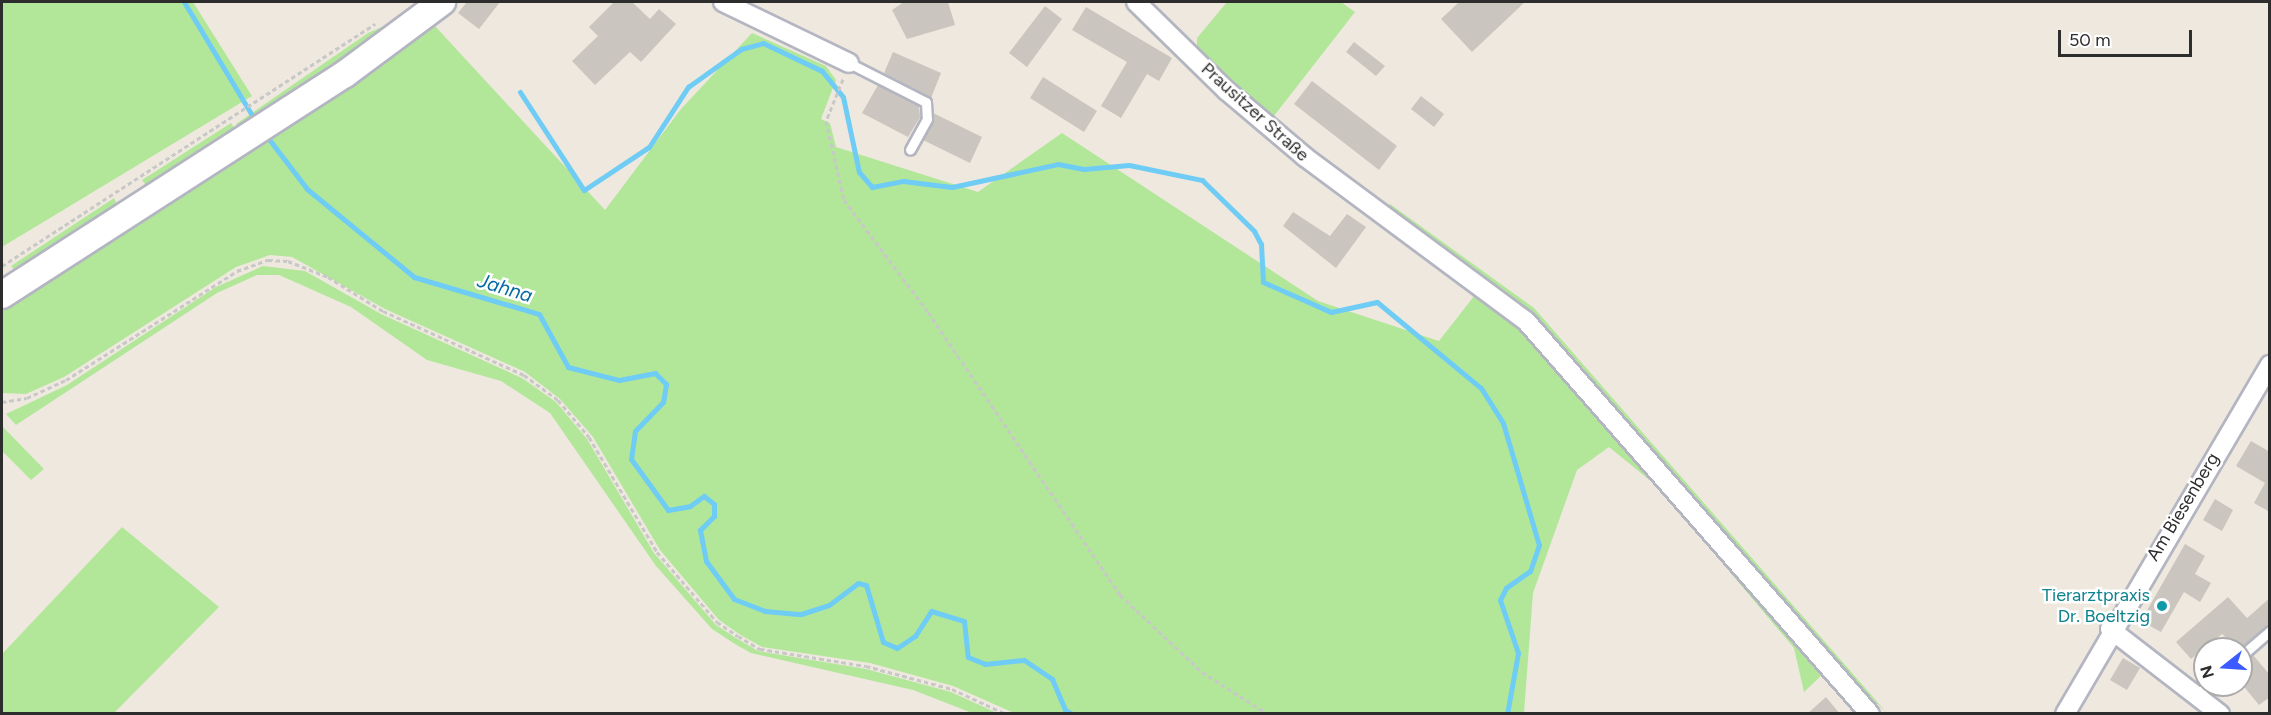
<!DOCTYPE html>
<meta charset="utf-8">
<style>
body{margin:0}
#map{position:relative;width:2271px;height:715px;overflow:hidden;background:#efe8df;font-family:Figtree,sans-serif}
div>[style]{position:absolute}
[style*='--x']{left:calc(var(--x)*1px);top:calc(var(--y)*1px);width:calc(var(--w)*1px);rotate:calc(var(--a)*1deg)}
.green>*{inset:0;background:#b2e79a}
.stream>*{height:5px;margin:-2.5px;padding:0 2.5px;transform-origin:2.5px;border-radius:2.5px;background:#6fccf4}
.building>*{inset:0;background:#cac5be}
.path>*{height:3px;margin-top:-1.5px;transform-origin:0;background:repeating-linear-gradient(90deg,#c8c8c8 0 4.5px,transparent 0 7.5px)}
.roads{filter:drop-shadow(2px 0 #b3b5c1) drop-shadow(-2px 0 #b3b5c1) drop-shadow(0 2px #b3b5c1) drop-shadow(0 -2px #b3b5c1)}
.lane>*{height:9px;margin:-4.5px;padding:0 4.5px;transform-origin:4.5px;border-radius:4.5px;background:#fff}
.street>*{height:18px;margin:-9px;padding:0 9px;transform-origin:9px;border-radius:9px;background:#fff}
.secondary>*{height:26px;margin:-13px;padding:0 13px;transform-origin:13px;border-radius:13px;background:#fff}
.dots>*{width:16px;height:16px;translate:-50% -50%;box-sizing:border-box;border:3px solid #fff;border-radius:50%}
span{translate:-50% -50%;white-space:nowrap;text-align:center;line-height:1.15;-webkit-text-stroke:5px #fff;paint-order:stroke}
.street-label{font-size:18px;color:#2d2d2d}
.culture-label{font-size:18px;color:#0d838f}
.right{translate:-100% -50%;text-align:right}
.water-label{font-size:20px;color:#086aa5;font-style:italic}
.frame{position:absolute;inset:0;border:3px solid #2d2d2d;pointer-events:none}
.north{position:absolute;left:2193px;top:637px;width:60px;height:60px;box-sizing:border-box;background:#fff;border:2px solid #ababab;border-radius:50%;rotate:253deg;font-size:16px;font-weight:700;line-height:24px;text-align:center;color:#2d2d2d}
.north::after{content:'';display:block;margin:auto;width:21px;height:27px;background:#3b5aff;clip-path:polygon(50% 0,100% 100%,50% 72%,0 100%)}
.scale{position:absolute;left:2058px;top:30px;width:134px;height:27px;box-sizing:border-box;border:3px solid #2d2d2d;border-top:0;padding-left:8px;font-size:18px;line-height:21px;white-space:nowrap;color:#2d2d2d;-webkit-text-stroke:4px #fff;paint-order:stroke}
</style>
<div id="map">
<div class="green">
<i style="clip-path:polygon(2px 2px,193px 2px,252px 96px,2px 247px)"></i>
<i style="clip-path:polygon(1227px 2px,1341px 2px,1355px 12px,1270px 121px,1197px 49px,1197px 38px)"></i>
<i style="clip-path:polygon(415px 12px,242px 131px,236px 124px,368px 33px)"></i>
<i style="clip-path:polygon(434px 25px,605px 210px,681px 109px,752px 33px,826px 66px,836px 80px,821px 119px,830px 123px,836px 147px,978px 192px,1062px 133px,1318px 301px,1439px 341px,1478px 291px,1522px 327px,1824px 673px,1804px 692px,1794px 648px,1658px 487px,1609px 447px,1577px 470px,1533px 593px,1524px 713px,1014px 713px,953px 686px,870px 663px,762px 647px,739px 634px,719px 620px,660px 550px,593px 437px,560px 399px,525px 372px,385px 309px,292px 257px,270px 255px,236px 267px,64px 377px,26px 394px,2px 393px,2px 312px)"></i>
<i style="clip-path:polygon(231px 123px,237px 132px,149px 190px,142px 180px)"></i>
<i style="clip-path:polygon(114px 198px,119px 208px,17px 273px,11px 266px)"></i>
<i style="clip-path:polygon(1390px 204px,1534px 308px,1887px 713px,1834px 661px,1530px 312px,1387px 208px)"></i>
<i style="clip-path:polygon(263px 266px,305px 271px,381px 314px,522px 378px,556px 402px,587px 439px,654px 553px,716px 625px,736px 638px,758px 651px,866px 669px,951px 692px,997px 713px,972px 713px,913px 690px,751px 653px,735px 644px,712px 629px,656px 566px,550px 413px,501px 381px,427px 360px,351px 307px,279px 275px,257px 275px,217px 293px,16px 425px,6px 414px,67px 385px,216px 287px)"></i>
<i style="clip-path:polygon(2px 426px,44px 469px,31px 480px,2px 451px)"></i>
<i style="clip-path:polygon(122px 527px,219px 607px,114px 713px,2px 713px,2px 654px)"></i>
</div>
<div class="stream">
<i style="--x:184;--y:2;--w:140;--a:59"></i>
<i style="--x:520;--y:92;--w:117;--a:56.9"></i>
<i style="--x:584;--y:190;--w:78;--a:-33.5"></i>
<i style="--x:649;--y:147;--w:72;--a:-57"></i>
<i style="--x:688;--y:87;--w:65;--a:-35.6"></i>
<i style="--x:741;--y:49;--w:23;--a:-15"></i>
<i style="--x:763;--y:43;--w:65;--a:25.4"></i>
<i style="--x:822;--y:71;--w:33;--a:51"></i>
<i style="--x:843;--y:97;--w:77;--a:78"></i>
<i style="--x:859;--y:172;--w:20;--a:49"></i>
<i style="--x:872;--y:187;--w:32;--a:-11"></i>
<i style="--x:903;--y:181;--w:49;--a:7"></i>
<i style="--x:952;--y:187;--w:108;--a:-12.2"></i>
<i style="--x:1058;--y:164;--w:26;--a:11"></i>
<i style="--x:1084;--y:169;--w:45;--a:-5.1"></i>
<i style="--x:1129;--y:165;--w:75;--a:11.6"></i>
<i style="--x:1202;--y:180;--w:73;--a:44.4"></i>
<i style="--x:1254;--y:231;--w:15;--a:62"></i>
<i style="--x:1261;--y:244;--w:38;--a:87"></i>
<i style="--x:1263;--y:282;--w:74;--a:23.8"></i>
<i style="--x:1331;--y:312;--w:47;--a:-12.3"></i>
<i style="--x:1377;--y:302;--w:135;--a:39.6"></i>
<i style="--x:1481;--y:388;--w:41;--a:57.8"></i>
<i style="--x:1503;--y:423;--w:127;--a:73.6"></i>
<i style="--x:1539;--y:545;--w:28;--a:109"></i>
<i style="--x:1530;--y:571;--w:29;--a:145"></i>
<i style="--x:1506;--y:588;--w:13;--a:117"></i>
<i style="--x:1500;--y:600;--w:56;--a:71.2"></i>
<i style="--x:1518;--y:653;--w:62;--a:100.2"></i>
<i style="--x:265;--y:134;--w:69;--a:52.6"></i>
<i style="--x:307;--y:189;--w:139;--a:39.4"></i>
<i style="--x:414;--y:277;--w:130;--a:16.5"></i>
<i style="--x:539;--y:314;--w:60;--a:61.3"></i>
<i style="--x:568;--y:367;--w:53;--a:14.3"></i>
<i style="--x:619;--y:380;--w:37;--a:-11"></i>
<i style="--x:655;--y:373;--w:16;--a:45"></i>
<i style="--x:666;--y:384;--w:18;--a:99"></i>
<i style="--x:663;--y:402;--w:40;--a:134"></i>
<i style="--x:635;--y:431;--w:28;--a:98"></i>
<i style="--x:631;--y:459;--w:63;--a:54"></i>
<i style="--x:668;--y:510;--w:22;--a:-10"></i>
<i style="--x:690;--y:506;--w:17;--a:-36"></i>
<i style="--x:704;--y:496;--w:13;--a:39"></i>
<i style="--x:714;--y:504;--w:12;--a:90"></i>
<i style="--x:714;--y:516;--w:20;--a:135"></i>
<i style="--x:700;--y:530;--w:32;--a:79"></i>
<i style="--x:706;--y:561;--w:47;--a:53.6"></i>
<i style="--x:734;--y:599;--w:33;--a:21"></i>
<i style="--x:765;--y:611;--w:36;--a:5"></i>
<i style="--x:801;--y:614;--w:29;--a:-18"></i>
<i style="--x:829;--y:605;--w:36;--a:-37"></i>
<i style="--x:858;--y:583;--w:8;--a:14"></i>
<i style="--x:866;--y:585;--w:59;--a:73.4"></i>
<i style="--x:883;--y:642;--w:15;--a:23"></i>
<i style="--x:897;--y:648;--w:22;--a:-34"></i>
<i style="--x:915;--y:636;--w:30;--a:-57"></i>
<i style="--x:931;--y:611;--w:34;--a:17"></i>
<i style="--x:964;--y:621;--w:36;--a:84"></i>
<i style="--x:968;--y:657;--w:18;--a:22"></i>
<i style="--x:985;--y:664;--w:39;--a:-6"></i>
<i style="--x:1024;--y:660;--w:34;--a:34"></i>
<i style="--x:1052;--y:679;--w:34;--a:67"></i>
<i style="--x:1065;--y:710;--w:8;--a:30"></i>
</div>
<div class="building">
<i style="clip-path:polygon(467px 2px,500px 2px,479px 29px,458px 13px)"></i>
<i style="clip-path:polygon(614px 2px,632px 2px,650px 19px,659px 9px,676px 24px,641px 62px,630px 52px,595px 85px,572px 61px,598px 36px,589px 27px)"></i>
<i style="clip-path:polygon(904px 2px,948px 2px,955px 25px,907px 39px,892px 10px)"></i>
<i style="clip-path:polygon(1459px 2px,1525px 2px,1472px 52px,1441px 19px)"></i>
<i style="clip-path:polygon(1045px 6px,1062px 19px,1027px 67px,1009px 53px)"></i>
<i style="clip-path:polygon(1086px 7px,1172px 58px,1159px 81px,1147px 74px,1121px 118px,1101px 106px,1127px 62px,1072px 30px)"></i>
<i style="clip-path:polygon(1354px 42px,1385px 66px,1376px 76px,1346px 52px)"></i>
<i style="clip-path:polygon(893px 52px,941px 73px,931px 98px,884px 73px)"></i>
<i style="clip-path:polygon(1043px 77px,1097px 111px,1084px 132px,1030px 98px)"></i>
<i style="clip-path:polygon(1312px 81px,1397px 146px,1379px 170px,1294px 104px)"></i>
<i style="clip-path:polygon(878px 85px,919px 106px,920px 117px,908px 137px,862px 113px)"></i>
<i style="clip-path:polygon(1421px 96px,1444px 114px,1434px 127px,1411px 109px)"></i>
<i style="clip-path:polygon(933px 113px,982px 137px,970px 163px,923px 140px)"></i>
<i style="clip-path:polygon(1293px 212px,1330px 236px,1347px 214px,1366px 227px,1336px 268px,1283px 226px)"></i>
<i style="clip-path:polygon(2251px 441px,2270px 452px,2270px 512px,2254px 503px,2265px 483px,2236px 466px)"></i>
<i style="clip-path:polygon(2215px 499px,2233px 510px,2222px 531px,2203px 520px)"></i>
<i style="clip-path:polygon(2185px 544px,2205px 556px,2195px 574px,2211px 583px,2200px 602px,2184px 592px,2161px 632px,2141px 621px)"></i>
<i style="clip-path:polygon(2228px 597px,2247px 618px,2270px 598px,2270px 624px,2239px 649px,2222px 634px,2191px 659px,2176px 642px)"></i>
<i style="clip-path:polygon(2253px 655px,2270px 675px,2270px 697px,2259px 705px,2241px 683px,2241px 663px)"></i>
<i style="clip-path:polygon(2123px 658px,2140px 668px,2127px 690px,2110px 680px)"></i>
<i style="clip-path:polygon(1826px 697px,1840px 714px,1807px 714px)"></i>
</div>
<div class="path">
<i style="--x:843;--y:79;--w:45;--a:112"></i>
<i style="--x:826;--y:121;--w:81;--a:77.2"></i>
<i style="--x:844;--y:200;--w:140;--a:53.1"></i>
<i style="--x:928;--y:312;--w:342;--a:55.8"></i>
<i style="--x:1120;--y:595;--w:112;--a:43.2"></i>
<i style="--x:1202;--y:672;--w:78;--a:32.5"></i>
<i style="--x:2;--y:266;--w:445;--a:-33"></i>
<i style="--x:2;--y:402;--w:25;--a:-9"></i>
<i style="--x:27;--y:398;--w:43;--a:-24.8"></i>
<i style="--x:66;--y:380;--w:203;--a:-32.5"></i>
<i style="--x:237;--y:271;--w:33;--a:-20"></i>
<i style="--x:268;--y:260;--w:20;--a:3"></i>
<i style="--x:288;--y:261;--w:43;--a:21.8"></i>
<i style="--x:328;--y:277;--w:65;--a:31.7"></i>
<i style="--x:383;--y:311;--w:155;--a:24.4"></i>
<i style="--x:524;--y:375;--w:42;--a:36.3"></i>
<i style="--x:558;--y:400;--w:48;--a:50"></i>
<i style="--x:589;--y:437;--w:134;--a:59.4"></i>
<i style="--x:657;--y:552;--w:92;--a:49.4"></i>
<i style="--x:717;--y:622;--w:25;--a:34"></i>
<i style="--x:738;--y:636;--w:26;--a:31"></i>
<i style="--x:760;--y:649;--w:107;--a:9.1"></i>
<i style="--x:866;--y:666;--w:89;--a:15"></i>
<i style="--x:952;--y:689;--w:60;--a:24.8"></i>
</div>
<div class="roads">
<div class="lane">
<i style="--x:849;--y:63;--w:86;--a:26.9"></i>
<i style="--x:926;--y:102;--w:17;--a:87"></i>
<i style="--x:927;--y:119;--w:35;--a:119"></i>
<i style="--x:2241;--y:656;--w:38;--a:-41"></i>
<i style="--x:2197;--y:694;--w:14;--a:-39"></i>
</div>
<div class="street">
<i style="--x:723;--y:2;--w:140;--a:25.8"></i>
<i style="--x:1136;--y:2;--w:127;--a:44.4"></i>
<i style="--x:1227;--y:91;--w:102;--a:40.2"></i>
<i style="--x:1305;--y:157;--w:275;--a:36.6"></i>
<i style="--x:1526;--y:321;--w:522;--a:48.8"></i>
<i style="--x:2110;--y:629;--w:139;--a:37.7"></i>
<i style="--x:2065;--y:714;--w:405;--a:-59.6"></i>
</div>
<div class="secondary">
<i style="--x:2;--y:295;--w:408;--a:-32.8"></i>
<i style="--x:345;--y:74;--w:121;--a:-36.6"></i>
</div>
</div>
<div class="dots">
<i style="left:2162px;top:606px;background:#0f9aa8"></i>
</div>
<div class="street-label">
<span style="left:1255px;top:112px;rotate:42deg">Prausitzer Straße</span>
<span style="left:2183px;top:507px;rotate:-59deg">Am Biesenberg</span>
</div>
<div class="culture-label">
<span class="right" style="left:2150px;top:606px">Tierarztpraxis<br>Dr. Boeltzig</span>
</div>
<div class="water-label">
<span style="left:505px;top:288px;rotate:17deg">Jahna</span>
</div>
<div class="frame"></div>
<div class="north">N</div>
<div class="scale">50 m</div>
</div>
